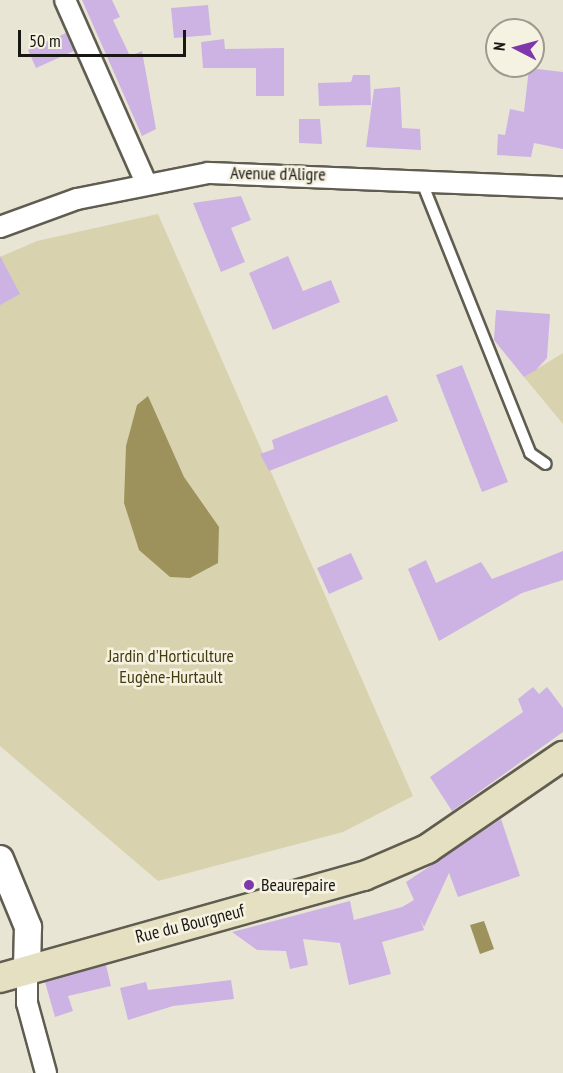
<!DOCTYPE html>
<meta charset="utf-8">
<style>
body{margin:0}
#map{position:relative;width:563px;height:1073px;overflow:hidden;background:#e8e5d5;font-family:"PT Sans Narrow",sans-serif}
div>[style]{position:absolute}
[style*='--x']{left:calc(var(--x)*1px);top:calc(var(--y)*1px);width:calc(var(--w)*1px);rotate:calc(var(--a)*1deg)}
.green>*{inset:0;background:#d9d2ae}
.water>*{inset:0;background:#9d915c}
.building>*{inset:0;background:#ccb3e4}
.roads{filter:drop-shadow(2px 0 #605d50) drop-shadow(-2px 0 #605d50) drop-shadow(0 2px #605d50) drop-shadow(0 -2px #605d50)}
.service>*{height:10px;margin:-5px;padding:0 5px;transform-origin:5px;border-radius:5px;background:#fff}
.minor>*{height:20px;margin:-10px;padding:0 10px;transform-origin:10px;border-radius:10px;background:#fff}
.tertiary>*{height:26px;margin:-13px;padding:0 13px;transform-origin:13px;border-radius:13px;background:#fff}
.secondary>*{height:28px;margin:-14px;padding:0 14px;transform-origin:14px;border-radius:14px;background:#e6e0c2}
.dots>*{width:16px;height:16px;translate:-50% -50%;box-sizing:border-box;border:3px solid #f6f2e2;border-radius:50%}
span{translate:-50% -50%;white-space:nowrap;text-align:center;line-height:1.15;-webkit-text-stroke:5px #f6f2e2;paint-order:stroke}
.street-label{font-size:18px;color:#181712}
.park-label{font-size:18px;color:#443a0e}
.poi-label{font-size:18px;color:#181712}
.left{translate:0 -50%;text-align:left}
.north{position:absolute;left:485px;top:18px;width:60px;height:60px;box-sizing:border-box;background:#f6f2e2;border:2px solid #9d9a8f;border-radius:50%;rotate:276deg;font-size:16px;font-weight:700;line-height:24px;text-align:center;color:#181712}
.north::after{content:'';display:block;margin:auto;width:21px;height:27px;background:#7d38ac;clip-path:polygon(50% 0,100% 100%,50% 72%,0 100%)}
.scale{position:absolute;left:18px;top:30px;width:168px;height:27px;box-sizing:border-box;border:3px solid #181712;border-top:0;padding-left:8px;font-size:18px;line-height:21px;white-space:nowrap;color:#181712;-webkit-text-stroke:4px #f6f2e2;paint-order:stroke}
</style>
<div id="map">
<div class="green">
<i style="clip-path:polygon(158px 214px,413px 796px,343px 832px,158px 881px,0 746px,0 257px,37px 241px)"></i>
<i style="clip-path:polygon(563px 353px,563px 424px,524px 377px)"></i>
</div>
<div class="water">
<i style="clip-path:polygon(148px 396px,184px 477px,219px 527px,218px 563px,190px 578px,170px 577px,139px 550px,124px 503px,126px 446px,137px 405px)"></i>
<i style="clip-path:polygon(484px 921px,494px 949px,480px 954px,470px 925px)"></i>
</div>
<div class="building">
<i style="clip-path:polygon(82px 0,112px 0,120px 17px,113px 20px,130px 56px,142px 51px,156px 129px,142px 136px)"></i>
<i style="clip-path:polygon(208px 5px,211px 35px,174px 38px,171px 8px)"></i>
<i style="clip-path:polygon(66px 33px,74px 51px,36px 68px,28px 50px)"></i>
<i style="clip-path:polygon(224px 39px,225px 49px,284px 48px,284px 96px,256px 96px,256px 68px,203px 68px,201px 42px)"></i>
<i style="clip-path:polygon(529px 68px,563px 72px,563px 149px,534px 143px,531px 157px,497px 155px,498px 134px,505px 135px,510px 109px,524px 112px)"></i>
<i style="clip-path:polygon(353px 75px,370px 75px,371px 105px,319px 106px,318px 83px,351px 82px)"></i>
<i style="clip-path:polygon(400px 87px,402px 128px,420px 129px,421px 150px,366px 147px,374px 89px)"></i>
<i style="clip-path:polygon(299px 119px,320px 119px,322px 144px,299px 143px)"></i>
<i style="clip-path:polygon(241px 196px,251px 220px,231px 228px,245px 262px,221px 272px,193px 203px)"></i>
<i style="clip-path:polygon(0 256px,20px 294px,0 305px)"></i>
<i style="clip-path:polygon(288px 256px,303px 291px,331px 280px,340px 302px,273px 330px,249px 273px)"></i>
<i style="clip-path:polygon(496px 310px,550px 314px,547px 358px,536px 370px,524px 377px,494px 340px)"></i>
<i style="clip-path:polygon(462px 365px,508px 482px,482px 492px,436px 375px)"></i>
<i style="clip-path:polygon(387px 395px,398px 421px,269px 471px,260px 454px,274px 449px,272px 440px)"></i>
<i style="clip-path:polygon(563px 551px,563px 580px,522px 593px,439px 641px,408px 569px,426px 560px,436px 583px,481px 562px,492px 579px)"></i>
<i style="clip-path:polygon(351px 553px,363px 579px,329px 594px,317px 568px)"></i>
<i style="clip-path:polygon(533px 687px,539px 694px,547px 687px,563px 708px,563px 732px,452px 811px,430px 777px,523px 712px,518px 699px)"></i>
<i style="clip-path:polygon(501px 819px,520px 876px,458px 897px,449px 873px,424px 927px,420px 918px,424px 930px,382px 942px,391px 974px,349px 985px,340px 943px,303px 939px,308px 965px,290px 969px,286px 951px,257px 950px,232px 932px,350px 901px,354px 920px,402px 907px,414px 900px,406px 882px)"></i>
<i style="clip-path:polygon(106px 965px,111px 986px,68px 996px,73px 1011px,55px 1017px,45px 982px)"></i>
<i style="clip-path:polygon(231px 980px,234px 999px,173px 1006px,128px 1020px,120px 988px,146px 982px,148px 990px)"></i>
</div>
<div class="roads">
<div class="service">
<i style="--x:421;--y:180;--w:294;--a:68.2"></i>
<i style="--x:530;--y:453;--w:19;--a:35"></i>
</div>
<div class="minor">
<i style="--x:65;--y:0;--w:200;--a:66.1"></i>
<i style="--x:0;--y:227;--w:82;--a:-20"></i>
<i style="--x:77;--y:199;--w:134;--a:-11.2"></i>
<i style="--x:208;--y:173;--w:355;--a:2.3"></i>
<i style="--x:27;--y:967;--w:36;--a:90"></i>
<i style="--x:27;--y:1003;--w:73;--a:74.8"></i>
</div>
<div class="tertiary">
<i style="--x:0;--y:859;--w:74;--a:67.6"></i>
<i style="--x:28;--y:927;--w:40;--a:91.4"></i>
</div>
<div class="secondary">
<i style="--x:0;--y:978;--w:378;--a:-15.7"></i>
<i style="--x:364;--y:876;--w:69;--a:-23.2"></i>
<i style="--x:427;--y:849;--w:165;--a:-34.4"></i>
</div>
</div>
<div class="dots">
<i style="left:249px;top:885px;background:#7d38ac"></i>
</div>
<div class="street-label">
<span style="left:278px;top:174px;rotate:1deg">Avenue d'Aligre</span>
<span style="left:190px;top:924px;rotate:-14deg">Rue du Bourgneuf</span>
</div>
<div class="park-label">
<span style="left:171px;top:667px">Jardin d'Horticulture<br>Eugène-Hurtault</span>
</div>
<div class="poi-label">
<span class="left" style="left:261px;top:885px">Beaurepaire</span>
</div>
<div class="north">N</div>
<div class="scale">50 m</div>
</div>
